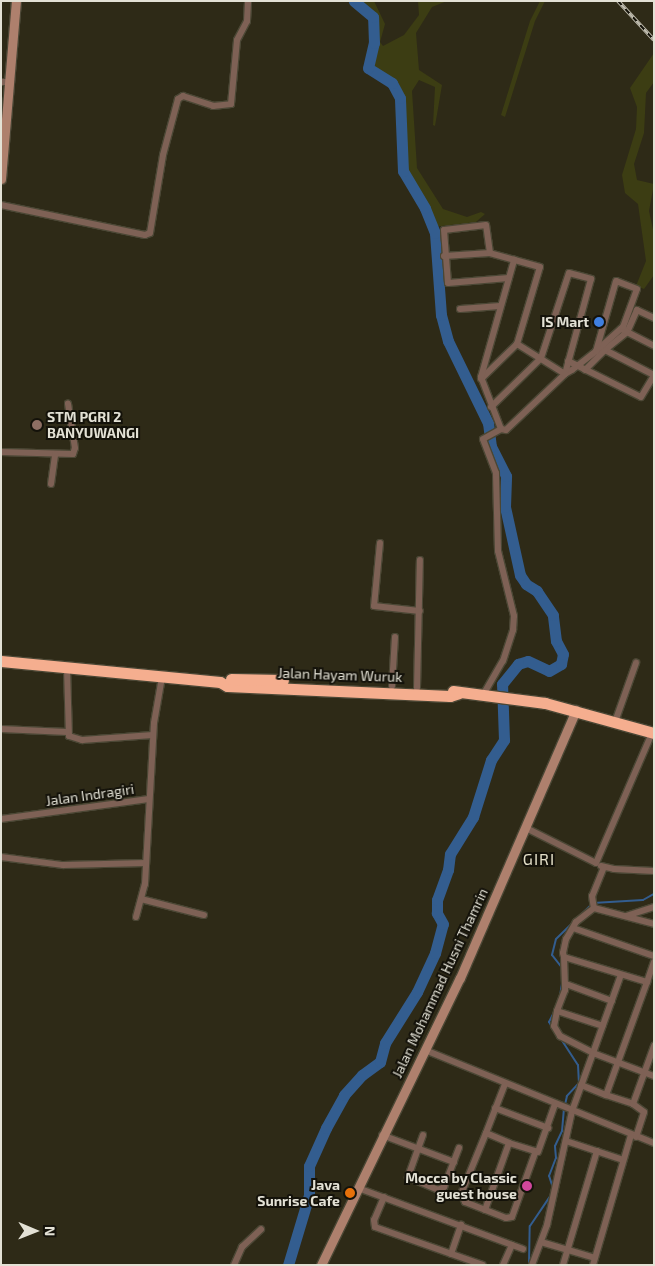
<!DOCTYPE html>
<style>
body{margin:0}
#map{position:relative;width:655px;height:1266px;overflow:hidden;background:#2e2a17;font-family:"Exo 2",sans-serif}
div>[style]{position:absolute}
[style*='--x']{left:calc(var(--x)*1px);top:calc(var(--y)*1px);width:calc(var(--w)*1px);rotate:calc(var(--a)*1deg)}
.green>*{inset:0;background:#3c3d13}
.stream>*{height:2px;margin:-1px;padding:0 1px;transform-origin:1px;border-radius:1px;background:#335d8f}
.river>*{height:11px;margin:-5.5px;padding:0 5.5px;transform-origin:5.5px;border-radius:5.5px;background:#335d8f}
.roads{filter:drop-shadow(1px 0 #4b4735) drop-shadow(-1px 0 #4b4735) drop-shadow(0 1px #4b4735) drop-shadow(0 -1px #4b4735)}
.street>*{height:6px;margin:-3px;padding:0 3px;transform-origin:3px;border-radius:3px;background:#7e6155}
.secondary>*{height:9px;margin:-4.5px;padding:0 4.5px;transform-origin:4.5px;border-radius:4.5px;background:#ae806d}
.highway>*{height:11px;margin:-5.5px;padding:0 5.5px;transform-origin:5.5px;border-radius:5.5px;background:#f5ae8f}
.rail>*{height:4px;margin-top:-2px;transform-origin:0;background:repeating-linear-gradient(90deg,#14120a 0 5.5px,#c0bdb0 0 11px);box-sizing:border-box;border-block:1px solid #c0bdb0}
.dots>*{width:14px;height:14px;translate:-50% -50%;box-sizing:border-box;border:2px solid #14120a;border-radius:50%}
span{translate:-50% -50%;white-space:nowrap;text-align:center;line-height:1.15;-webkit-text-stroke:4px #14120a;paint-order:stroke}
.poi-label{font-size:14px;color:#e3e1d5;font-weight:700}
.right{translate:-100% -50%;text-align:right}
.left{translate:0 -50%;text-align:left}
.street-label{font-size:14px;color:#e3e1d5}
.quarter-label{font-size:16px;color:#e4dfc8;letter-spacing:1px}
.frame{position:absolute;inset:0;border:2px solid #e3e1d5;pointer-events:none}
.north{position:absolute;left:10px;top:1206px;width:50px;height:50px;-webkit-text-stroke:4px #14120a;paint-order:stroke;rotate:91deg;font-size:14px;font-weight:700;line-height:20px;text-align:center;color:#e3e1d5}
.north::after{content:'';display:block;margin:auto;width:18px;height:22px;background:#e3e1d5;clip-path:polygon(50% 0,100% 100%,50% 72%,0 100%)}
</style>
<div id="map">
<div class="green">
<i style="clip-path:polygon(354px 1px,374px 1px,385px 24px,380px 42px,383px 46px,404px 35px,419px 15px,418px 1px,447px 1px,432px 7px,416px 33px,419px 70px,442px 85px,435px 126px,433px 125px,435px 87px,419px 80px,412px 91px,417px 168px,443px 209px,467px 217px,481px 212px,485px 214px,476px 222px,433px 227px,403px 171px,400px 98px,391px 83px,368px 68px,374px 43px,373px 17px)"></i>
<i style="clip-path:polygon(540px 1px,545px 1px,535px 21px,505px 117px,501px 115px,530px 21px)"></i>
<i style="clip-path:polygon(654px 53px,654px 82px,646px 93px,644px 133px,634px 164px,637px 180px,654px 184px,649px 211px,654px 234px,654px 275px,644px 289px,636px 286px,646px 261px,638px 204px,625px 193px,622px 175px,636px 129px,637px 107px,630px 88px)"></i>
</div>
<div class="stream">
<i style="--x:563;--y:969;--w:18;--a:-128"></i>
<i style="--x:552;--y:955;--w:16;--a:-76"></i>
<i style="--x:556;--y:939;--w:52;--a:-44.2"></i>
<i style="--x:593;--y:903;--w:50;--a:-3.4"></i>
<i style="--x:643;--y:900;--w:13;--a:-29"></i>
<i style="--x:560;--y:996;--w:13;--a:-81"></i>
<i style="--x:552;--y:1027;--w:6;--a:-121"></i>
<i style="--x:549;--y:1022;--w:13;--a:-63"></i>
<i style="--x:561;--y:1039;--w:31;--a:57"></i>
<i style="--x:578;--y:1065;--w:18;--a:87"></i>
<i style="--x:579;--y:1083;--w:18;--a:133"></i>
<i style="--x:567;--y:1096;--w:9;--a:103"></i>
<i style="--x:553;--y:1188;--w:13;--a:-108"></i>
<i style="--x:549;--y:1176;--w:19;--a:-69"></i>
<i style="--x:556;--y:1158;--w:12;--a:-95"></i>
<i style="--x:555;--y:1146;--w:17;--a:-65"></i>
<i style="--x:562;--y:1131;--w:22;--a:-85"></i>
<i style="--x:529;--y:1265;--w:39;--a:-89"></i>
<i style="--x:530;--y:1226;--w:37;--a:-56"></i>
</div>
<div class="river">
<i style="--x:288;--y:1265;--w:73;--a:-73.3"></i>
<i style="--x:309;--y:1195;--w:29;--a:-90"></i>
<i style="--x:309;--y:1166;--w:42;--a:-65.9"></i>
<i style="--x:326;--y:1128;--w:38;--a:-61"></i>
<i style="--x:344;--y:1095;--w:27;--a:-48"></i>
<i style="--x:362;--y:1075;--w:22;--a:-36"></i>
<i style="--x:380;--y:1062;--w:20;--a:-75"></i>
<i style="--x:385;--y:1043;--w:60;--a:-57.9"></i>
<i style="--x:417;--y:992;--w:43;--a:-65.2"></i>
<i style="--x:435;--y:953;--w:30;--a:-75"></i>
<i style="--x:443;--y:924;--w:13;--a:-119"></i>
<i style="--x:437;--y:913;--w:13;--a:-90"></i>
<i style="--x:437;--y:900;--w:32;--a:-70"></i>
<i style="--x:448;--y:870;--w:16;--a:-83"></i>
<i style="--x:450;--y:854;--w:44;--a:-58.1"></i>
<i style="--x:473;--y:817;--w:60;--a:-72.5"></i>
<i style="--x:491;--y:760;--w:24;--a:-57"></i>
<i style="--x:504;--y:740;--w:56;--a:-92"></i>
<i style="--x:502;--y:684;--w:26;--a:-51"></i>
<i style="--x:518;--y:664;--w:10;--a:-17"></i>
<i style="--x:528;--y:661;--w:23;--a:25"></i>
<i style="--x:549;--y:671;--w:14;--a:-30"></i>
<i style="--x:561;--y:664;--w:10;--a:-79"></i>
<i style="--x:563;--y:654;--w:15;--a:-118"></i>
<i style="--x:556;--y:641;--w:26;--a:-97"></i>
<i style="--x:553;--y:615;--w:29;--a:-124"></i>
<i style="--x:537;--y:591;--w:13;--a:-148"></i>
<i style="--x:526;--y:584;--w:11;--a:-124"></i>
<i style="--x:520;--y:575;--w:70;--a:-102.4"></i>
<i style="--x:505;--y:507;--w:31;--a:-88"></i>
<i style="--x:506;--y:476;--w:33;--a:-117"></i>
<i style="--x:491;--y:447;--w:24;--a:-97"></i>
<i style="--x:488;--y:423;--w:91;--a:-116"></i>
<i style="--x:448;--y:341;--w:27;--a:-105"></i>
<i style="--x:441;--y:315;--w:82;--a:-94.2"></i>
<i style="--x:435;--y:233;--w:27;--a:-112"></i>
<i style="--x:425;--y:208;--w:43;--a:-120.7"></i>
<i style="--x:403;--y:171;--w:73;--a:-92.4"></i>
<i style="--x:400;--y:98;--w:17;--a:-118"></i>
<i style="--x:392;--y:83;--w:28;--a:-148"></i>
<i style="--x:368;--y:68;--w:26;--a:-77"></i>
<i style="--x:374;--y:43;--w:26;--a:-92"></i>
<i style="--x:373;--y:17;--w:25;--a:-140"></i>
</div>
<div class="roads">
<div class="street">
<i style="--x:1;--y:82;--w:9;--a:0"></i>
<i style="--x:1;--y:205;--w:147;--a:11.8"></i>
<i style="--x:145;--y:235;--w:5;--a:-22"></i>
<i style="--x:150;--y:233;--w:79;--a:-80.5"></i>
<i style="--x:163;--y:155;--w:58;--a:-75"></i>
<i style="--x:178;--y:99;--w:6;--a:-31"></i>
<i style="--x:183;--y:96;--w:32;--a:18"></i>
<i style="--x:213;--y:106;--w:18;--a:-6"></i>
<i style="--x:231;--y:104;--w:64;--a:-84.6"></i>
<i style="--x:237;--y:40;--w:21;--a:-62"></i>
<i style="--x:247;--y:21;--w:20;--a:-87"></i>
<i style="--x:444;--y:256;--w:46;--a:-3.7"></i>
<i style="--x:460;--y:309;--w:40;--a:-4.3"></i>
<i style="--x:654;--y:318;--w:19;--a:-155"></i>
<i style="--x:637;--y:310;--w:24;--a:114"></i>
<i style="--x:627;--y:332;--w:30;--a:27"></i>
<i style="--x:568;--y:361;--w:81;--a:26.3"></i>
<i style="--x:641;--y:397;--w:26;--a:-59"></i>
<i style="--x:654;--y:375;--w:55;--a:-153"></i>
<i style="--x:605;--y:350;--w:28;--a:-39"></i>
<i style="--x:627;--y:332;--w:7;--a:-153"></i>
<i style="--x:585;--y:370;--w:28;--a:-45"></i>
<i style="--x:565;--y:374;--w:8;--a:-30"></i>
<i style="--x:572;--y:370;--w:31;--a:-38"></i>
<i style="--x:596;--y:351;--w:36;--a:-42"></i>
<i style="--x:623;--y:327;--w:40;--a:-69.8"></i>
<i style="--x:637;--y:289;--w:22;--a:-159"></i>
<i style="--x:616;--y:281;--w:73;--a:105.9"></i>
<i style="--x:481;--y:379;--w:50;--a:-44.2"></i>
<i style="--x:491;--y:407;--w:70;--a:-44.4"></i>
<i style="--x:541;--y:358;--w:89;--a:-71.8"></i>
<i style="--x:569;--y:273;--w:23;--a:15"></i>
<i style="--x:591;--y:279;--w:98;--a:105.3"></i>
<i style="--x:501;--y:429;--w:5;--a:11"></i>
<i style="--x:506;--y:430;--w:81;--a:-43.5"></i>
<i style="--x:565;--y:374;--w:57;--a:-148"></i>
<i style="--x:517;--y:344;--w:80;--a:-73.4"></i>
<i style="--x:540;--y:267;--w:52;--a:-164.4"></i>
<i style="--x:490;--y:253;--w:28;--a:-98"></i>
<i style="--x:486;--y:225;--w:42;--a:173.2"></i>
<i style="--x:444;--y:230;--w:53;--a:85.7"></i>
<i style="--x:448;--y:283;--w:61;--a:-4.7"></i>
<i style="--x:1;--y:452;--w:72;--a:1.6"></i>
<i style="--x:73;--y:454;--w:6;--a:-72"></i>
<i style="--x:75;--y:448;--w:45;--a:-99"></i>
<i style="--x:51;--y:484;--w:30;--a:-82"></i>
<i style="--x:380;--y:543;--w:63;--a:95.4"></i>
<i style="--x:374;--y:606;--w:46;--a:6.2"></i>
<i style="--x:67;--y:669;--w:67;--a:88.3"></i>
<i style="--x:69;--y:736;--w:14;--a:17"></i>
<i style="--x:82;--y:740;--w:71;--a:-4"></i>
<i style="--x:392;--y:686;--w:49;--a:-86.5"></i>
<i style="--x:417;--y:688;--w:128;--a:-88.7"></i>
<i style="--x:483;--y:695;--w:39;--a:-60"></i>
<i style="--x:503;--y:661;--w:33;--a:-72"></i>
<i style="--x:513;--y:630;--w:14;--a:-86"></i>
<i style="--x:514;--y:616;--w:67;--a:-103.8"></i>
<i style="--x:498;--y:551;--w:78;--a:-91.5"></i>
<i style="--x:496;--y:473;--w:36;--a:-111"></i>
<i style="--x:483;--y:439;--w:21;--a:-29"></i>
<i style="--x:501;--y:429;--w:56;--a:-111"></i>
<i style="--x:481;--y:377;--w:122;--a:-74.2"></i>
<i style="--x:615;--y:722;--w:63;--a:-70.4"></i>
<i style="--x:1;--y:729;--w:66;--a:2.6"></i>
<i style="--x:1;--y:819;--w:149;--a:-7.7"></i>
<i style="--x:526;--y:828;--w:78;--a:26.6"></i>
<i style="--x:596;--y:863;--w:142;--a:-66.7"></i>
<i style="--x:1;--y:857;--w:63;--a:7.4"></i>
<i style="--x:63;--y:865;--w:83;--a:-1.4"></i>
<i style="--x:601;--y:866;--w:13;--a:13"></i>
<i style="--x:614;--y:869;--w:40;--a:2.9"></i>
<i style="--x:604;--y:867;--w:31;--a:112"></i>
<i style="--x:592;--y:896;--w:12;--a:81"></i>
<i style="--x:594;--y:908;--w:62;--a:14.9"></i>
<i style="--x:141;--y:899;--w:65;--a:14.3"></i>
<i style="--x:594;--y:908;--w:23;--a:142"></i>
<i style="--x:576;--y:922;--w:20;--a:120"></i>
<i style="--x:566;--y:939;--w:14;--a:102"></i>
<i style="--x:563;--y:953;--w:4;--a:76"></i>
<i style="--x:564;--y:957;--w:87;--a:16.8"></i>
<i style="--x:647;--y:982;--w:120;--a:109.9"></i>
<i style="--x:606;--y:1095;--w:28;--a:18"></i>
<i style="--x:626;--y:916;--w:29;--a:-18"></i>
<i style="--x:136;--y:917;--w:34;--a:-75"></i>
<i style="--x:145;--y:884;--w:161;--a:-86.8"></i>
<i style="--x:154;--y:723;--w:47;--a:-80.1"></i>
<i style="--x:573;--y:928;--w:86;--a:19.1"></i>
<i style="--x:564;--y:957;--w:33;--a:88"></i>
<i style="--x:565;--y:990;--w:22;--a:111"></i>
<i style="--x:557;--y:1011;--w:48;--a:18.1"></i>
<i style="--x:647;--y:982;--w:21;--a:-71"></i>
<i style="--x:566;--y:984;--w:49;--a:20.3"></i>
<i style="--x:557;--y:1011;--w:15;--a:101"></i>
<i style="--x:554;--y:1026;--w:12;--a:59"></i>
<i style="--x:560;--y:1036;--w:37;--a:27"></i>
<i style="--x:593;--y:1053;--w:83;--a:-70.3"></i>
<i style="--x:425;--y:1050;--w:247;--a:22.1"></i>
<i style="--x:505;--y:1084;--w:53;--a:111.2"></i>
<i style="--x:486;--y:1133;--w:25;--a:23"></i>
<i style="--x:509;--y:1143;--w:30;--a:17"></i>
<i style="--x:538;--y:1152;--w:51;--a:-70.5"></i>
<i style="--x:581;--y:1085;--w:27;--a:22"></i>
<i style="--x:495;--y:1108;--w:57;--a:20.7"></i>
<i style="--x:486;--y:1133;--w:66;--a:112.3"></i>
<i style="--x:461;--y:1194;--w:9;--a:63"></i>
<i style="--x:465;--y:1202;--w:44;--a:21.3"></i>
<i style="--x:506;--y:1218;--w:6;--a:-9"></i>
<i style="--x:512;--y:1217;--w:68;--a:-70.2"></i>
<i style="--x:382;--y:1135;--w:77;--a:20.6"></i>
<i style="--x:423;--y:1135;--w:45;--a:109.7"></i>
<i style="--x:408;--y:1177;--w:33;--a:23"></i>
<i style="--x:438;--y:1190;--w:7;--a:-27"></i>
<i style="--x:444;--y:1187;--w:42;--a:-69"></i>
<i style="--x:636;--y:1137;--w:26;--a:-72"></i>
<i style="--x:644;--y:1112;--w:14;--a:-144"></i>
<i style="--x:633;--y:1104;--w:62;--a:-70.1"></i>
<i style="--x:566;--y:1141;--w:60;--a:18.4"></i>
<i style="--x:358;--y:1188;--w:176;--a:20.3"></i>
<i style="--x:384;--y:1197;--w:25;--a:113"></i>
<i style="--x:374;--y:1220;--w:7;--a:82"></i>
<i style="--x:375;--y:1227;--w:114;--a:19.4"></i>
<i style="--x:485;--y:1210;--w:71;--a:-70.3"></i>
<i style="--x:541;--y:1242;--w:56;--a:16.5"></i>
<i style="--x:451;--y:1254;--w:31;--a:-71"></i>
<i style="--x:234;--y:1265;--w:20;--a:-66"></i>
<i style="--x:242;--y:1247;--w:26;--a:-43"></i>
<i style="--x:503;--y:1265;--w:22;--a:-66"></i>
<i style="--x:532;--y:1265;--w:43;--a:-69.4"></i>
<i style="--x:547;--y:1225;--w:117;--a:-77.6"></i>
<i style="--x:572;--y:1111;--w:62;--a:-70.1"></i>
<i style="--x:593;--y:1053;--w:65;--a:20.7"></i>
<i style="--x:563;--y:1265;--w:119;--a:-73.4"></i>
<i style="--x:593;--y:1265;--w:135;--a:-73.7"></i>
</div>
<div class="secondary">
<i style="--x:1;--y:179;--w:179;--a:-85.2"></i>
<i style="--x:321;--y:1265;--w:319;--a:-64.2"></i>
<i style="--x:460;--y:978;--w:292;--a:-66.6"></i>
</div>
<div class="highway">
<i style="--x:1;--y:661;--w:220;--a:5.5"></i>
<i style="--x:220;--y:682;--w:8;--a:30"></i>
<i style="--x:227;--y:686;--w:223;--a:2.6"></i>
<i style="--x:450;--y:696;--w:9;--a:-18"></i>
<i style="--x:231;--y:679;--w:52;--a:1.1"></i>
<i style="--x:453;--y:691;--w:93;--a:7.4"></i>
<i style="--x:545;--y:703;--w:113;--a:15.4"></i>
</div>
</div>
<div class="rail">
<i style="--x:618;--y:1;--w:53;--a:47.3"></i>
</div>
<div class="dots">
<i style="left:599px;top:322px;background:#3f7fe0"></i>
<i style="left:37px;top:425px;background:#8d6e63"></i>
<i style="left:527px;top:1186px;background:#d1479c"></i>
<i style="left:350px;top:1193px;background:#e8710a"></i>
</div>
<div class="poi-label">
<span class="right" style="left:589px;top:322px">IS Mart</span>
<span class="left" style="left:47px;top:425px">STM PGRI 2<br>BANYUWANGI</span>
<span class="right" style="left:517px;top:1186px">Mocca by Classic<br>guest house</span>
<span class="right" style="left:340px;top:1193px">Java<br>Sunrise Cafe</span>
</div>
<div class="street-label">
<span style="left:340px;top:675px;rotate:2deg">Jalan Hayam Wuruk</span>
<span style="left:90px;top:795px;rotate:-8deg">Jalan Indragiri</span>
<span style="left:440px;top:983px;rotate:-65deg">Jalan Mohammad Husni Thamrin</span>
</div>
<div class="quarter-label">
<span style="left:539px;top:859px">GIRI</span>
</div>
<div class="frame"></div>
<div class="north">N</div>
</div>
